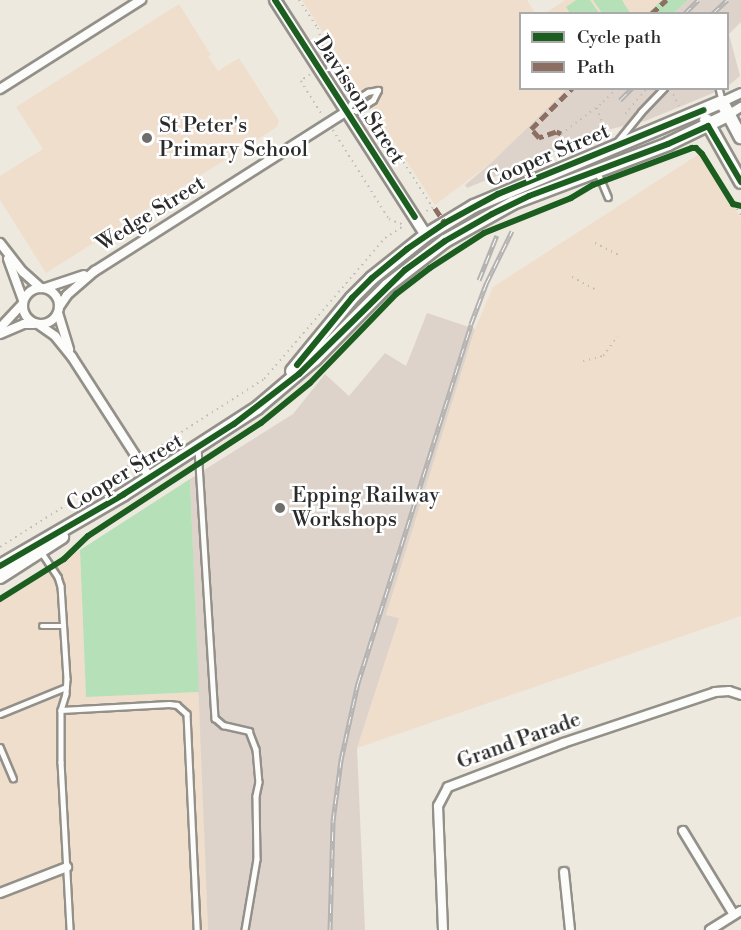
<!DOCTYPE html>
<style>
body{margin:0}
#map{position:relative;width:741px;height:930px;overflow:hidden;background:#eee9de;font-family:"Libre Bodoni",serif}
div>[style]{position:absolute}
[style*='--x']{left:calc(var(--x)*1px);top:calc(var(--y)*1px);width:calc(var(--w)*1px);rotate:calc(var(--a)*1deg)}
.built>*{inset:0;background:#f0decc}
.industrial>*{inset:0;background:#ddd3ca}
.green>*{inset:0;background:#b6e0b8}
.path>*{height:1.5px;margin-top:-0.75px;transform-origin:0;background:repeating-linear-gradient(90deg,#bebebb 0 1.5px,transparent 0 6px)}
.roads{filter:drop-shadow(2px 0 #93908a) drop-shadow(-2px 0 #93908a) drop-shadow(0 2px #93908a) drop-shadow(0 -2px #93908a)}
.service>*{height:4.5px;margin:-2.25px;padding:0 2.25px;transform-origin:2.25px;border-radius:2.25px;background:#fcfcfa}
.minor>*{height:8px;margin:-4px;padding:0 4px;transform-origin:4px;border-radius:4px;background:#fcfcfa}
.minor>.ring{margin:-4px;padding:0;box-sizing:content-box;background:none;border:8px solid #fcfcfa;border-radius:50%}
.tertiary>*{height:10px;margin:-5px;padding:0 5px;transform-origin:5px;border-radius:5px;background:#fcfcfa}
.secondary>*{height:12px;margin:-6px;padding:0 6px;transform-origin:6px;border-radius:6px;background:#fcfcfa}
.rail>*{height:5px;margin-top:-2.5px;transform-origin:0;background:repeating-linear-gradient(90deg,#fff 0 9px,#b4b3b2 0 18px);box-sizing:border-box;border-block:2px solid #b4b3b2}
.quiet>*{height:4.5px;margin-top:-2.25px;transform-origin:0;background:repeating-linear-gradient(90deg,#8d6e63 0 9px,transparent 0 13.5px)}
.cycleway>*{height:6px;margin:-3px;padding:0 3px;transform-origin:3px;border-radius:3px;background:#1b5e20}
.dots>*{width:16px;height:16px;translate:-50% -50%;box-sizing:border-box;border:3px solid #fff;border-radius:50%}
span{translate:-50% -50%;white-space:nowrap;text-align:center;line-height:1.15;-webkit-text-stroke:5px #fff;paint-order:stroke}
.street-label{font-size:21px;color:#2b2b2b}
.poi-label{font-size:21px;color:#2b2b2b}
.left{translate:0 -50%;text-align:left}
.legend{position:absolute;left:519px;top:12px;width:210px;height:78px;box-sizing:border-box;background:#fff;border:2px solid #aaa;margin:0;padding:8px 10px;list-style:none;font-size:18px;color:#2b2b2b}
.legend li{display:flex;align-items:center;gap:12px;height:30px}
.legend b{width:30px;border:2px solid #aaa}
</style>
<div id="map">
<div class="built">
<i style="clip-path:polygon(302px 0,527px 0,535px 13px,520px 14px,520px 88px,567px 89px,492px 162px,435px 205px)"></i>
<i style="clip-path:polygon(565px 0,662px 0,648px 13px,544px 14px)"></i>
<i style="clip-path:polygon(179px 4px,211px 55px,208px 56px,218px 71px,239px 58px,279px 121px,277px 127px,46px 273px,0 200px,0 176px,43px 149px,16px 107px)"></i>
<i style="clip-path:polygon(699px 154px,741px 218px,741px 616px,357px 748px,398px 618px,386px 615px,475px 329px,493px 287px)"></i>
<i style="clip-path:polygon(80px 550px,86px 696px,199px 692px,208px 930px,0 930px,0 600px)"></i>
</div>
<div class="industrial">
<i style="clip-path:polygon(688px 0,741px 0,741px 22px,729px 34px,740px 76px,728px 86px,728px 14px,674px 13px)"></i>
<i style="clip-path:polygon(567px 89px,723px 89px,645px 121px,611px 129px,467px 188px,465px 185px,492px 162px)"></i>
<i style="clip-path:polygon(427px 313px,475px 329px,386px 615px,399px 618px,357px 748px,365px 930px,208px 930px,190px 479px,293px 414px,325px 374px,349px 396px,385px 353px,406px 366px)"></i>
</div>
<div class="green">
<i style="clip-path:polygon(576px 0,590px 0,599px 13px,570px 13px,566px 7px)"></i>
<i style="clip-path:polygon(593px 0,622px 0,630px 13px,602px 13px)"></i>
<i style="clip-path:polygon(662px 0,688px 0,674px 13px,648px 13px)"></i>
<i style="clip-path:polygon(190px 479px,199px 692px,86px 697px,80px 550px)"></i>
</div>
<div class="path">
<i style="--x:299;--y:0;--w:34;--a:56"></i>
<i style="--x:318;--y:28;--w:27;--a:75"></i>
<i style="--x:325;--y:54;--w:46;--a:57.3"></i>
<i style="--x:310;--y:75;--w:11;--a:146"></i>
<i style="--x:301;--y:81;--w:39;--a:58"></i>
<i style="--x:671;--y:89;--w:19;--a:65"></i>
<i style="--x:603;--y:102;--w:14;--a:-45"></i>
<i style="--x:597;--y:108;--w:29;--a:70"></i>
<i style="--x:625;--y:114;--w:34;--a:-50"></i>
<i style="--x:364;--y:115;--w:44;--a:46.8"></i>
<i style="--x:394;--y:147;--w:72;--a:57.4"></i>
<i style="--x:433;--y:208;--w:10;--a:151"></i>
<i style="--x:333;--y:130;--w:105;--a:57.8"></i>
<i style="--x:389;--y:219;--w:16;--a:22"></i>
<i style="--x:544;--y:160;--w:31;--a:-57"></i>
<i style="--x:561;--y:134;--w:51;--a:-37.1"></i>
<i style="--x:733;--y:204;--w:14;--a:54"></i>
<i style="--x:595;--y:243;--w:28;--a:27"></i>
<i style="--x:572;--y:277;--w:30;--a:28"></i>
<i style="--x:583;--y:361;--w:21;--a:-14"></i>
<i style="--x:603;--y:356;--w:24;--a:-54"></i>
<i style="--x:146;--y:455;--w:140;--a:-32.8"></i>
<i style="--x:264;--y:379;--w:186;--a:-49.4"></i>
<i style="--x:385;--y:238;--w:24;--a:-33"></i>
<i style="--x:0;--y:547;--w:153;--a:-32.4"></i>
</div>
<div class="roads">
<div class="service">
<i style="--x:719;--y:88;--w:12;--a:76"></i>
<i style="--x:347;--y:111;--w:9;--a:0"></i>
<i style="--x:356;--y:111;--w:20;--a:-33"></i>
<i style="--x:373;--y:100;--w:11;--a:-63"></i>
<i style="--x:347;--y:111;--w:10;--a:-61"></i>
<i style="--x:352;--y:102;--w:19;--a:-32"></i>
<i style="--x:368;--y:92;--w:10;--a:-11"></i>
<i style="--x:617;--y:142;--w:38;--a:-51"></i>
<i style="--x:641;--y:112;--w:33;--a:-46"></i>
<i style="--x:598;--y:173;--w:26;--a:67"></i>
<i style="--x:198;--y:448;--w:271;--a:86.4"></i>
<i style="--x:215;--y:718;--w:11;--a:41"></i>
<i style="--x:223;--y:725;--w:27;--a:13"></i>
<i style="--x:249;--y:731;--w:19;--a:69"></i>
<i style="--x:256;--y:749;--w:33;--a:85"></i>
<i style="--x:259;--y:782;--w:14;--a:102"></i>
<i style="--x:256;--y:796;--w:63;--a:89.1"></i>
<i style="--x:257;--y:859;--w:72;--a:99.6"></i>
<i style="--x:42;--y:553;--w:29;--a:56"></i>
<i style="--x:58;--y:577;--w:9;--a:72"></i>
<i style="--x:61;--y:586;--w:93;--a:86.3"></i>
<i style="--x:67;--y:679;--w:15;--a:94"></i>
<i style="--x:66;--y:694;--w:17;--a:107"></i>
<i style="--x:61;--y:710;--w:52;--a:90"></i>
<i style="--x:61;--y:762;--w:168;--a:86.9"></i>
<i style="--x:42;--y:626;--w:22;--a:0"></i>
<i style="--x:61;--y:710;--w:108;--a:-3.2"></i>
<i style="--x:169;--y:704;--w:8;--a:7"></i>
<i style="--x:177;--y:705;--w:13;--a:42"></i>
<i style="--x:187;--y:714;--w:216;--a:87.3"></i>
<i style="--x:0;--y:714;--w:71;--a:-22.2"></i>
<i style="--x:0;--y:747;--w:34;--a:67"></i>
</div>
<div class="minor">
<i style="--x:0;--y:89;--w:167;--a:-32.3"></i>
<i style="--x:722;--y:102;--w:21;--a:-25"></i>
<i style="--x:728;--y:115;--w:15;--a:-32"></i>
<i style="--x:0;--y:243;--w:37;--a:52"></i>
<i style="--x:23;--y:272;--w:24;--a:42"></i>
<i style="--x:8;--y:259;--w:44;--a:69.9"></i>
<i class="ring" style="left:23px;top:288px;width:28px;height:28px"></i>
<i style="--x:45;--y:288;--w:41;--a:-18.4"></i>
<i style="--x:59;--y:307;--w:14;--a:-56"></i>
<i style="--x:67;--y:295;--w:37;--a:-41"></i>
<i style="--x:95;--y:271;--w:299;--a:-32.4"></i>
<i style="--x:58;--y:313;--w:38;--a:73"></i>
<i style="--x:38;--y:324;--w:21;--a:35"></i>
<i style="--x:55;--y:336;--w:27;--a:51"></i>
<i style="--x:72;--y:357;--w:144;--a:57.2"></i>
<i style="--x:0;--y:328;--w:33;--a:-47"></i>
<i style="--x:0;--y:334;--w:26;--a:-23"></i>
<i style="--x:24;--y:324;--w:10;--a:0"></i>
<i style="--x:683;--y:831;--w:98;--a:58.7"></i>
<i style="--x:564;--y:872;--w:58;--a:84.1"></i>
<i style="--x:0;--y:893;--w:72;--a:-21.2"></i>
<i style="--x:443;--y:930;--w:124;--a:-92.3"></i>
<i style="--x:438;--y:806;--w:21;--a:-62"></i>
<i style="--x:448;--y:787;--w:123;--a:-20.9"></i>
<i style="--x:563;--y:743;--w:160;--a:-18.5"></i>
<i style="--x:715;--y:692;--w:14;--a:-4"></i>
<i style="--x:729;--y:691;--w:13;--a:18"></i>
<i style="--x:710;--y:930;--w:36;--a:-32"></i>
</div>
<div class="tertiary">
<i style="--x:275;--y:0;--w:279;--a:57.3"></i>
</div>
<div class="secondary">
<i style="--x:706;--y:120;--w:71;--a:60.6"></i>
<i style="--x:292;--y:371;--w:94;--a:-50.6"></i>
<i style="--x:352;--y:298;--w:28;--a:-45"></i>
<i style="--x:372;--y:278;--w:69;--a:-38.5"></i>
<i style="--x:426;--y:235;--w:56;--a:-31.1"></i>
<i style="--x:474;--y:206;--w:269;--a:-22.8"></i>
<i style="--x:722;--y:102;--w:40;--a:62"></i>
<i style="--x:0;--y:566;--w:143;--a:-30.1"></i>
<i style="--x:124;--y:494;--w:158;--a:-32.9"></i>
<i style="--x:257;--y:408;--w:76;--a:-40.2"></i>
<i style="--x:315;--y:359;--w:103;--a:-45.4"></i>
<i style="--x:387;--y:286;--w:73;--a:-37.8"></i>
<i style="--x:445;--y:241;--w:78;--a:-29.2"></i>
<i style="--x:513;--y:203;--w:166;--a:-20.8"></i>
<i style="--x:668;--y:144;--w:67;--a:-25.8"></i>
<i style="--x:0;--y:577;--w:74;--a:-32.8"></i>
</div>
</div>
<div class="rail">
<i style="--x:684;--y:14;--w:20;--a:-45"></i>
<i style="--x:712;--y:14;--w:21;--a:-43"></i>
<i style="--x:620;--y:100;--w:17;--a:-45"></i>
<i style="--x:479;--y:280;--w:48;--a:-68.2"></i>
<i style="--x:330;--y:930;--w:109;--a:-88.4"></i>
<i style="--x:333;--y:821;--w:62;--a:-82.5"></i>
<i style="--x:341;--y:760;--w:79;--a:-77.6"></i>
<i style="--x:358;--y:683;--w:376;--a:-72.5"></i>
<i style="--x:471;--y:324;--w:43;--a:-69.4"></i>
<i style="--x:486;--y:284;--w:59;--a:-63.9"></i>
</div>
<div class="quiet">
<i style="--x:651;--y:14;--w:21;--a:-43"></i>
<i style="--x:561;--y:134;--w:5;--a:-158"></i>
<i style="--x:556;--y:132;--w:18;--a:161"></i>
<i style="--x:539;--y:138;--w:12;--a:-132"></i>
<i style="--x:531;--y:129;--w:58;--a:-45"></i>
<i style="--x:435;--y:208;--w:18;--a:56"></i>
</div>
<div class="cycleway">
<i style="--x:275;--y:0;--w:258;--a:57.2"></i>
<i style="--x:297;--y:365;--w:87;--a:-50.6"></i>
<i style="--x:352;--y:298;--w:28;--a:-45"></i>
<i style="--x:372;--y:278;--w:45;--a:-39.6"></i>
<i style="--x:407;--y:249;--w:46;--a:-34.4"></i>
<i style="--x:445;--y:223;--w:60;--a:-28.7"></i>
<i style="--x:498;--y:194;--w:222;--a:-22.2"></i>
<i style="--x:0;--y:566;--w:143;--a:-30.1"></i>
<i style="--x:124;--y:494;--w:130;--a:-32.5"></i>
<i style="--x:234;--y:424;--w:82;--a:-37.6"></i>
<i style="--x:299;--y:374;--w:148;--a:-44.5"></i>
<i style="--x:405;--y:270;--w:49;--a:-35.9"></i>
<i style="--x:445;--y:241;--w:54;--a:-29.9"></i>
<i style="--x:492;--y:214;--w:41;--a:-25.9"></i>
<i style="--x:529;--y:196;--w:148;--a:-20.5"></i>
<i style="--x:668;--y:144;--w:44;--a:-24.2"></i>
<i style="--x:708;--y:126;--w:65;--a:59.5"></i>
<i style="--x:0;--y:599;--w:75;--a:-32"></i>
<i style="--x:64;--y:559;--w:33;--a:-44"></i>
<i style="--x:88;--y:536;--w:207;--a:-33.2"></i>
<i style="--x:261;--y:423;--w:63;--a:-39.2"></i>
<i style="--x:310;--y:383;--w:124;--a:-46"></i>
<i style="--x:396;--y:294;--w:43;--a:-37.4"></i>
<i style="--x:430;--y:268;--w:64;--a:-32.9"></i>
<i style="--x:484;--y:233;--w:94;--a:-21.9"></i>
<i style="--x:571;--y:198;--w:26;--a:-31"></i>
<i style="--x:593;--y:185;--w:106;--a:-20.5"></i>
<i style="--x:692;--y:148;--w:4;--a:0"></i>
<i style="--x:696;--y:148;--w:8;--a:45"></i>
<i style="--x:702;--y:154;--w:59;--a:58.2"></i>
<i style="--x:733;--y:204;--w:8;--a:14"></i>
</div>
<div class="dots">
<i style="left:147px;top:138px;background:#6f6e6a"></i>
<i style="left:280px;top:508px;background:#6f6e6a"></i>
</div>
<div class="street-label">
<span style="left:359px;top:100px;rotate:57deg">Davisson Street</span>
<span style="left:548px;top:156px;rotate:-23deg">Cooper Street</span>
<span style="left:151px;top:214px;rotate:-32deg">Wedge Street</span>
<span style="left:125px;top:473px;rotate:-31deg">Cooper Street</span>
<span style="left:519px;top:741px;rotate:-20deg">Grand Parade</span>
</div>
<div class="poi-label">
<span class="left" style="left:159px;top:138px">St Peter's<br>Primary School</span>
<span class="left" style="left:292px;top:508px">Epping Railway<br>Workshops</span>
</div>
<ul class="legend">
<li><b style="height:8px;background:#1b5e20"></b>Cycle path</li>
<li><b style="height:8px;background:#8d6e63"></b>Path</li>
</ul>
</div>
